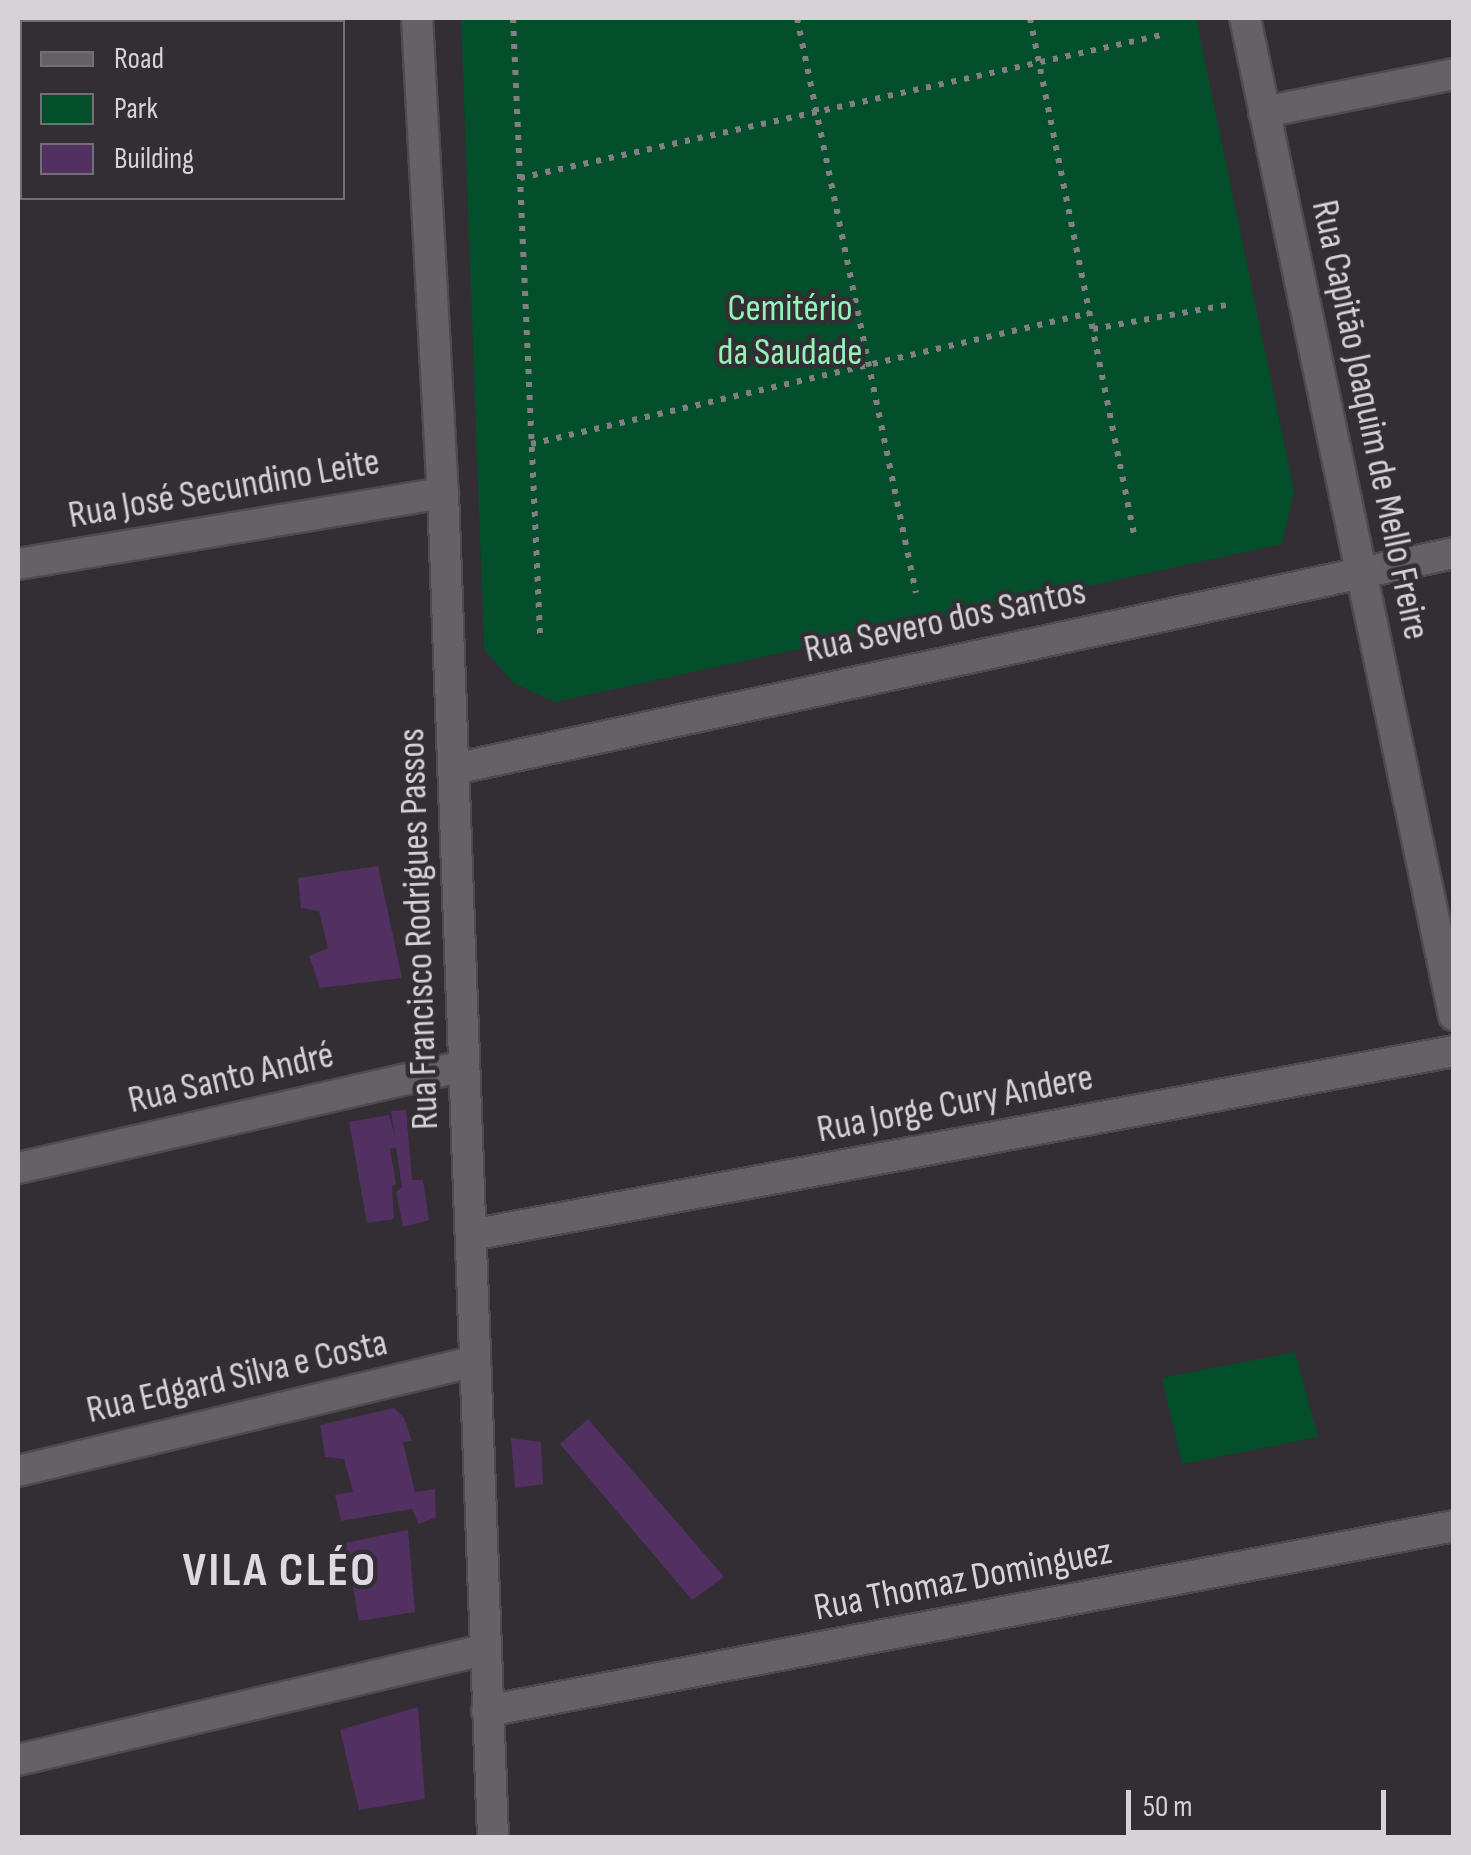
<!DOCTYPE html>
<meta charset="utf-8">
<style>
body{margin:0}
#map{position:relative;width:1471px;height:1855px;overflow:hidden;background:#322e34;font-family:"Sofia Sans Condensed",sans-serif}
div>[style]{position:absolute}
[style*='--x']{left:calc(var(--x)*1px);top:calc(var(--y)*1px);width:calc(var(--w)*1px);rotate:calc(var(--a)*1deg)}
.green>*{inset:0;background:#034e2b}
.building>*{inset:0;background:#533062}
.path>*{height:6px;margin-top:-3px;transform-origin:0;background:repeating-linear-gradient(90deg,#838085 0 5px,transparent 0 13px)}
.roads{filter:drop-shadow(2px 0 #4e4b4f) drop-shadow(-2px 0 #4e4b4f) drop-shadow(0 2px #4e4b4f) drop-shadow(0 -2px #4e4b4f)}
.minor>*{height:30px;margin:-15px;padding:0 15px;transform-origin:15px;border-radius:15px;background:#656167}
span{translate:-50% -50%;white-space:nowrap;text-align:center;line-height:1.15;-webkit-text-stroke:9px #322e34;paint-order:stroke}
.park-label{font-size:38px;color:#95f3b9}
.street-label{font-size:38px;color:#d5d3d6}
.district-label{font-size:48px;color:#ded9e0;font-weight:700;letter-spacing:2.5px}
.frame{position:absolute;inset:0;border:20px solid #d5d3d6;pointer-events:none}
.legend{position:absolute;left:20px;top:20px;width:325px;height:180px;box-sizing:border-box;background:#322e34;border:2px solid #737075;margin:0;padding:12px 18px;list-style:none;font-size:30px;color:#d5d3d6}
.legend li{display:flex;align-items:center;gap:20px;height:50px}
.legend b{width:50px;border:2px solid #737075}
.scale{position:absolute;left:1126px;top:1790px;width:260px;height:45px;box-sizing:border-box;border:5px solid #d5d3d6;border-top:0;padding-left:12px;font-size:30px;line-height:35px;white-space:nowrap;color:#d5d3d6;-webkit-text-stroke:8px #322e34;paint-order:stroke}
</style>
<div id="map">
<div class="green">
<i style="clip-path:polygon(461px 18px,1196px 18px,1294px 491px,1282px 544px,555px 702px,513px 683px,484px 649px)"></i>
<i style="clip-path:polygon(1295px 1352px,1318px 1437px,1182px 1464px,1162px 1378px)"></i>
</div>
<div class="building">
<i style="clip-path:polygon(378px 866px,402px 978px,320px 988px,309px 956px,328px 948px,319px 911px,301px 908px,298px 878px)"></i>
<i style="clip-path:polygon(406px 1110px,412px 1180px,423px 1180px,429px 1220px,403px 1227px,396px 1192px,402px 1187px,396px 1147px,390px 1149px,396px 1184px,392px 1186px,394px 1219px,367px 1223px,349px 1122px,389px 1115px,395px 1136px,391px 1111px)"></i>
<i style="clip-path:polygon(394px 1408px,404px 1418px,412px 1441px,403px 1442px,415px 1492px,435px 1489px,436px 1517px,419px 1524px,412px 1509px,341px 1521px,335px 1495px,353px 1492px,344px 1459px,325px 1457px,320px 1425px)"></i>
<i style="clip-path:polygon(588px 1419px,724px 1577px,692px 1600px,560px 1444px)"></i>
<i style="clip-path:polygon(511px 1438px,541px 1442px,543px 1484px,515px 1488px)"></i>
<i style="clip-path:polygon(408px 1530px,415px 1612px,359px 1621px,345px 1543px)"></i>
<i style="clip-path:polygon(418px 1707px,425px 1799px,359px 1810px,340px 1730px)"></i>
</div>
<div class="path">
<i style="--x:513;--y:18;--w:618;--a:87.49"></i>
<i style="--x:797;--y:18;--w:587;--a:78.31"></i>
<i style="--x:1030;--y:18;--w:531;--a:78.61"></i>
<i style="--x:520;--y:178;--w:658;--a:-12.56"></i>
<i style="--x:1093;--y:329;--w:135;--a:-10.2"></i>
<i style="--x:531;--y:444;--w:574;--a:-13.19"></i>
</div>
<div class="roads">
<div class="minor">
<i style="--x:417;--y:18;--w:476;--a:86.9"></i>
<i style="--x:443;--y:493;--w:1346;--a:87.87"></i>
<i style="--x:1245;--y:18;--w:1019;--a:78.16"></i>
<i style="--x:1264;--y:112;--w:194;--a:-11.3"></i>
<i style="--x:18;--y:564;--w:431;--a:-9.5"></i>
<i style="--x:454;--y:769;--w:1023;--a:-12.19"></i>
<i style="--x:18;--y:1168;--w:457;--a:-12.9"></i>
<i style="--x:471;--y:1235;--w:1000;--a:-10.6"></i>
<i style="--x:18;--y:1471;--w:470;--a:-13.5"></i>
<i style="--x:487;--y:1711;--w:985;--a:-10.83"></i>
<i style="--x:18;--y:1760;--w:478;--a:-13.3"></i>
</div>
</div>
<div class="park-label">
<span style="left:790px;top:331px">Cemitério<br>da Saudade</span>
</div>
<div class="street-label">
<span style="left:1370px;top:420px;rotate:78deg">Rua Capitão Joaquim de Mello Freire</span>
<span style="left:224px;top:489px;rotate:-10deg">Rua José Secundino Leite</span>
<span style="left:945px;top:621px;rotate:-12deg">Rua Severo dos Santos</span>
<span style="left:419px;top:929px;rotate:-92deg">Rua Francisco Rodrigues Passos</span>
<span style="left:231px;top:1078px;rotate:-13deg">Rua Santo André</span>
<span style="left:955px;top:1104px;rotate:-11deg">Rua Jorge Cury Andere</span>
<span style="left:237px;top:1377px;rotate:-13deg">Rua Edgard Silva e Costa</span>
<span style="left:963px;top:1580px;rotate:-11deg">Rua Thomaz Dominguez</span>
</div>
<div class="district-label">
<span style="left:280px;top:1571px">VILA CLÉO</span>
</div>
<div class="frame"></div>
<ul class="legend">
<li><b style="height:12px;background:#656167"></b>Road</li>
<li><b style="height:28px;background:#034e2b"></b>Park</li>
<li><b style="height:28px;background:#533062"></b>Building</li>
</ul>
<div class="scale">50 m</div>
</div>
